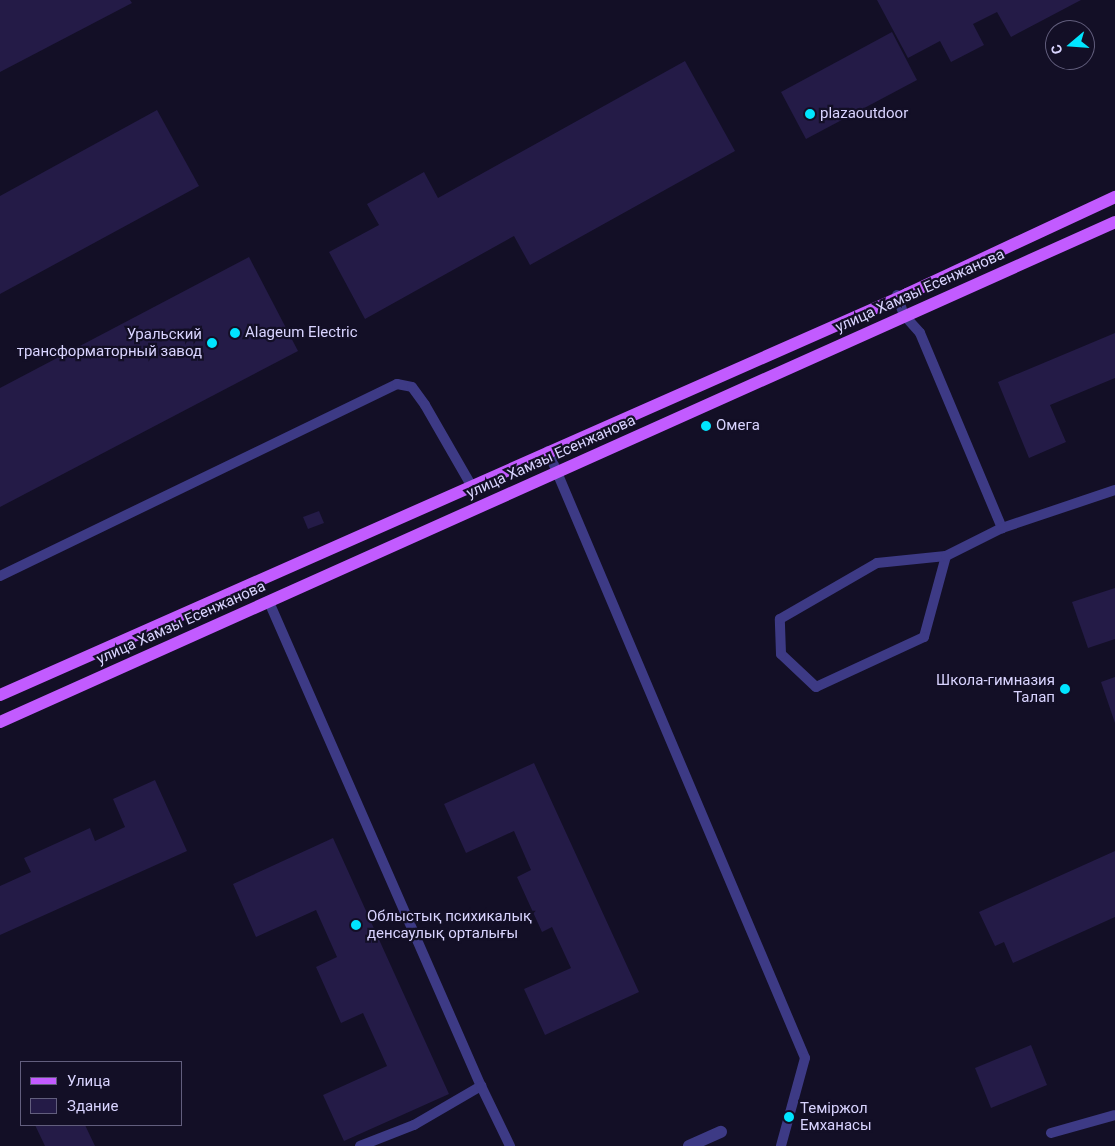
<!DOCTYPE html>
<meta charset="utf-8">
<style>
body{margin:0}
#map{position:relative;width:1115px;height:1146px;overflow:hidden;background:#130f26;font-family:Roboto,sans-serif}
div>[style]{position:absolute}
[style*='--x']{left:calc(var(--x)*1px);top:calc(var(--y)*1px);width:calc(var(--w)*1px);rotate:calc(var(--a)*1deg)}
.building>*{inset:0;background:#241b47}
.lane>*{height:10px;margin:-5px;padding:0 5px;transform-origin:5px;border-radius:5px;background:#3d3a85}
.street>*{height:12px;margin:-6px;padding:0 6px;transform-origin:6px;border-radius:6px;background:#3d3a85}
.primary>*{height:12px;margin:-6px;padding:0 6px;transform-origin:6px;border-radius:6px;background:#c25bff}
.dots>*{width:14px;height:14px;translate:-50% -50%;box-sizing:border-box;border:2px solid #130f26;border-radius:50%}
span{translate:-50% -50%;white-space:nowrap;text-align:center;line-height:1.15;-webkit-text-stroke:4.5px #130f26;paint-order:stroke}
.poi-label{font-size:15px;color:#d9d4ff}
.left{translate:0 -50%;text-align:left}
.right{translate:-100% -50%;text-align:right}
.street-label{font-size:15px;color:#d9d4ff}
.legend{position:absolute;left:20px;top:1061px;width:162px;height:65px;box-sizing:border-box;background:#130f26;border:1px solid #625e7d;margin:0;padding:6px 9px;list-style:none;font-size:15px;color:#d9d4ff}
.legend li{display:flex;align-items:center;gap:10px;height:25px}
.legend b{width:25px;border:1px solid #625e7d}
.north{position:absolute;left:1045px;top:20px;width:50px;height:50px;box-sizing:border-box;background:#130f26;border:1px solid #625e7d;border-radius:50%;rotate:252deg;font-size:14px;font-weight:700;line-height:20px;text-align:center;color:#d9d4ff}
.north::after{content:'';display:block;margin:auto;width:18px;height:22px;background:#00e5ff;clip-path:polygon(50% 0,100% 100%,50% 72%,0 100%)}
</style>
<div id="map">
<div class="building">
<i style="clip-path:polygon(0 0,130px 0,132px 3px,0 72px)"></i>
<i style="clip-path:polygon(877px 0,1081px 0,1011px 37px,997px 12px,973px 24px,984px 45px,951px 62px,940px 41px,908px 58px)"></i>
<i style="clip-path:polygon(892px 32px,917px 80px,806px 139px,781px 92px)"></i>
<i style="clip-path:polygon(685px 61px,735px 151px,530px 265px,514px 236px,365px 319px,329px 252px,379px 225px,367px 204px,424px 172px,438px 198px)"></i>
<i style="clip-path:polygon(157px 110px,199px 186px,0 294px,0 196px)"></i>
<i style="clip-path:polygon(249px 257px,298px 351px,0 507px,0 388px)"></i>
<i style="clip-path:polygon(1115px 333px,1115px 378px,1050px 405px,1066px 442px,1029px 458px,998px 382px)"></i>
<i style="clip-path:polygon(319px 511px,324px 523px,308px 529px,303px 517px)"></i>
<i style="clip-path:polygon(1115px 588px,1115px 639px,1088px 648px,1072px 602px)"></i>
<i style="clip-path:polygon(1115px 677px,1115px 723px,1101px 682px)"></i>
<i style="clip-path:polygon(534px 763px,639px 992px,545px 1035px,524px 989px,571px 968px,552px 927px,542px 932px,517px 877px,531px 870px,514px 831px,466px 853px,444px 804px)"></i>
<i style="clip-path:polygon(155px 780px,187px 851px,0 935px,0 886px,31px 872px,24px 858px,90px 828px,95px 841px,125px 827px,113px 799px)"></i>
<i style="clip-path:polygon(333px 838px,449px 1094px,344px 1141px,323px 1095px,387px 1066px,363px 1013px,341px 1023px,316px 967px,337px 957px,316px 910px,256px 937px,233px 884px)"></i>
<i style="clip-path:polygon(1115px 851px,1115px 917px,1013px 963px,1004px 942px,995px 946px,979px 912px)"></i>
<i style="clip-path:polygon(1031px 1045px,1047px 1085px,991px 1108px,975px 1068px)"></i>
<i style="clip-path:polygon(35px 1125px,85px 1125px,95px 1146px,45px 1146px)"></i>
</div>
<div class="lane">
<i style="--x:897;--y:295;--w:21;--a:71"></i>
<i style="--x:904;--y:315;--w:24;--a:48"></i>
<i style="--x:920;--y:333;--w:212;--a:67.2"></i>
<i style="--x:1002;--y:528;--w:119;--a:-18.6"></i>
<i style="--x:548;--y:451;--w:659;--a:67.05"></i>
<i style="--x:805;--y:1058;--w:91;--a:105.3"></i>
<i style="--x:946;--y:556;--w:84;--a:105.2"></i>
<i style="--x:924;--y:637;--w:119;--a:155.2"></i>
<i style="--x:816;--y:687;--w:48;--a:-136.7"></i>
<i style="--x:781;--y:654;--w:35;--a:-92"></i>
<i style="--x:780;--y:619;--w:112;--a:-30"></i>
<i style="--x:877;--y:563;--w:69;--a:-5.8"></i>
<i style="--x:946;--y:556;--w:63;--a:-26.6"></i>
<i style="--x:0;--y:576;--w:441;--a:-25.8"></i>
<i style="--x:397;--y:384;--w:15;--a:11"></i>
<i style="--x:412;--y:387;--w:22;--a:54"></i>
<i style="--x:425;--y:405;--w:92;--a:60.1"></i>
<i style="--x:269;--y:602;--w:528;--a:66.35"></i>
<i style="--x:1051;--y:1133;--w:66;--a:-15.7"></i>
<i style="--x:360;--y:1146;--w:58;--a:-21.3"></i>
<i style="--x:414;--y:1125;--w:78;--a:-30.2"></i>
<i style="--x:481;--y:1086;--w:67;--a:64.2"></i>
</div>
<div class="street">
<i style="--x:689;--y:1146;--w:35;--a:-24"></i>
</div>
<div class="primary">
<i style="--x:0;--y:695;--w:992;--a:-23.85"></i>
<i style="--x:907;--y:294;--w:230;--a:-25"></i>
<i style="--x:0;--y:722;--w:1222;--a:-24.15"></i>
</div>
<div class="dots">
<i style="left:810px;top:114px;background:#00e5ff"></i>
<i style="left:235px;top:333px;background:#00e5ff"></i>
<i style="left:212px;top:343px;background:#00e5ff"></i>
<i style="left:706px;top:426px;background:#00e5ff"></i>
<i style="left:1065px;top:689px;background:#00e5ff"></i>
<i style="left:356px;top:925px;background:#00e5ff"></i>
<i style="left:789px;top:1117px;background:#00e5ff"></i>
</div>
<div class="poi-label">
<span class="left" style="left:820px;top:114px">plazaoutdoor</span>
<span class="left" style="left:245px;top:333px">Alageum Electric</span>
<span class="right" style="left:202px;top:343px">Уральский<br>трансформаторный завод</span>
<span class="left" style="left:716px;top:426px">Омега</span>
<span class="right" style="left:1055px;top:689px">Школа-гимназия<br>Талап</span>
<span class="left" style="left:367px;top:925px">Облыстық психикалық<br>денсаулық орталығы</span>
<span class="left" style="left:800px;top:1117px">Теміржол<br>Емханасы</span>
</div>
<div class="street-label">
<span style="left:920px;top:291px;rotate:-24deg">улица Хамзы Есенжанова</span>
<span style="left:551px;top:457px;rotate:-24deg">улица Хамзы Есенжанова</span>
<span style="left:181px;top:623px;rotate:-24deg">улица Хамзы Есенжанова</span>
</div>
<ul class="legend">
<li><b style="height:6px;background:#c25bff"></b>Улица</li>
<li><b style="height:14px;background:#241b47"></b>Здание</li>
</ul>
<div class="north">С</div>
</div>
